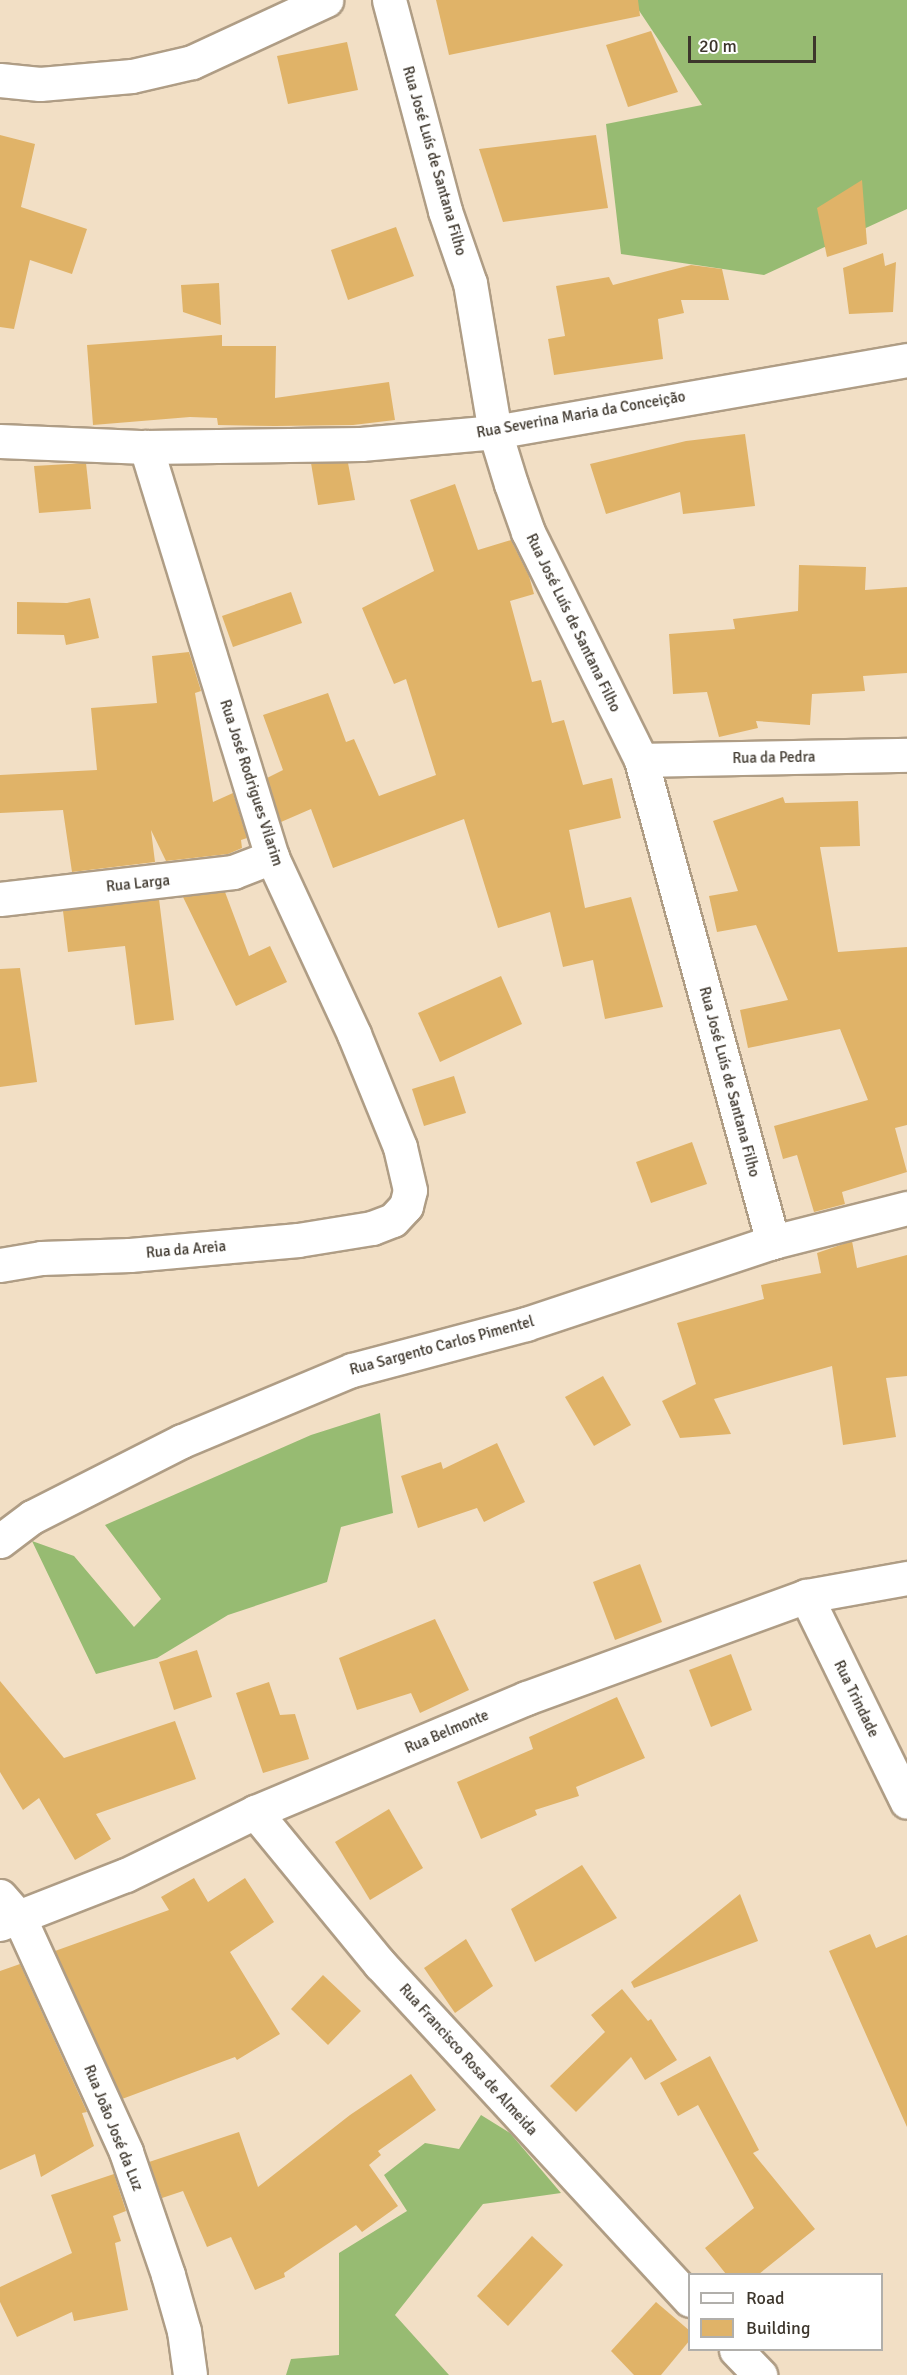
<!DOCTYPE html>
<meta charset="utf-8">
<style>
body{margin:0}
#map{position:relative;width:907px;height:2375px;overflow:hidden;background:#f2dfc5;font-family:Signika,sans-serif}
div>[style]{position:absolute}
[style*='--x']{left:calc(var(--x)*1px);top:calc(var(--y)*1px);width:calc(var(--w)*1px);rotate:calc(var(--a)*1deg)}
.forest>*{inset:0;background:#97bb72}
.building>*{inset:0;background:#e0b368}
.roads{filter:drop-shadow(2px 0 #af9d85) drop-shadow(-2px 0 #af9d85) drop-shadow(0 2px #af9d85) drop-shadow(0 -2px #af9d85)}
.street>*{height:33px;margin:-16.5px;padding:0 16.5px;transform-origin:16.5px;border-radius:16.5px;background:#fff}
span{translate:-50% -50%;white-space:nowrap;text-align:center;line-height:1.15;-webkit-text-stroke:4.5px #fff;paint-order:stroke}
.street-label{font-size:15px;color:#3d362c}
.legend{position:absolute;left:688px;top:2273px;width:195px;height:78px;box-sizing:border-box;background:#fff;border:2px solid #b1afab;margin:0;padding:8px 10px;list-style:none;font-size:18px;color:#3d362c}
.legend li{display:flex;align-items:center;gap:12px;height:30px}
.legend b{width:30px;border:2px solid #b1afab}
.scale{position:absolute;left:688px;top:36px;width:128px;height:27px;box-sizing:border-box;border:3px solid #3d362c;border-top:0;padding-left:8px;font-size:18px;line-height:21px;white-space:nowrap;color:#3d362c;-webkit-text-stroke:4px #fff;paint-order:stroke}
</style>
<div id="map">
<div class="forest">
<i style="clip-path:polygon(632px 0,907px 0,907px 209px,764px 275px,621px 254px,606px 124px,702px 105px)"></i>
<i style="clip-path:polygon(380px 1413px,393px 1513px,341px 1527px,327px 1582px,228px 1615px,157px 1658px,96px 1674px,32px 1541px,74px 1556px,134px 1627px,161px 1599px,105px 1525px,311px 1435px)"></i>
<i style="clip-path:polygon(481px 2115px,510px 2133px,561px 2193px,483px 2204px,395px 2315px,449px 2375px,286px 2375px,291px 2359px,339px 2355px,339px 2253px,407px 2211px,384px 2175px,425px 2143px,459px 2149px)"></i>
</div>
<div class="building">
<i style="clip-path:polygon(436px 0,638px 0,640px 16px,449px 55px)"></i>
<i style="clip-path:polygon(651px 31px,678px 92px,628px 107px,606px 45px)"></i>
<i style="clip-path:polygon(347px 42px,358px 90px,288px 104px,277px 56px)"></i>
<i style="clip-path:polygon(0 135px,35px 144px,21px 207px,87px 229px,72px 274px,30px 260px,14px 329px,0 327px)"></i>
<i style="clip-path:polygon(596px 135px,608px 208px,503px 222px,479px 149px)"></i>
<i style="clip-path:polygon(862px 180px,867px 244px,827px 257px,817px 208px)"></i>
<i style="clip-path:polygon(396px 227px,414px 276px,348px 300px,331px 250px)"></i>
<i style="clip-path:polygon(883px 253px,885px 266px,896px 262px,893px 312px,849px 314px,843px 268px)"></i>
<i style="clip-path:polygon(691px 265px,722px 269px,729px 300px,681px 300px,684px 313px,658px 319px,663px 359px,554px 375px,548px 339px,565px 336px,556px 286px,609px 277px,613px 285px)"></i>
<i style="clip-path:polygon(219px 283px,221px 325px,183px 312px,181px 285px)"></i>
<i style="clip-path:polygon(222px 335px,222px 346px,276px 346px,275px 398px,389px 382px,395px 420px,353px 425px,275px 426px,218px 425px,217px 418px,190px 417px,93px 425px,87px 345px)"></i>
<i style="clip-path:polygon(745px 434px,755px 506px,683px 514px,680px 492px,606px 514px,590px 464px,686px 441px)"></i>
<i style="clip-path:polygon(86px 463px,91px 509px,39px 513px,34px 466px)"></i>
<i style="clip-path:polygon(311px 463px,348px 463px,355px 500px,318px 505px)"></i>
<i style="clip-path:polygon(455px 484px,478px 550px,511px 540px,529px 576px,534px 594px,510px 601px,532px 682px,541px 680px,552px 723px,564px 720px,583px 785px,612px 778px,621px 818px,569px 830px,585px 908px,631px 897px,663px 1007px,605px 1019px,593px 960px,563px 967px,550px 912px,498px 928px,464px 819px,333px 868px,311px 809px,281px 822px,267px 778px,283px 770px,263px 715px,328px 693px,346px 742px,354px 739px,379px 796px,436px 775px,406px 679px,394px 684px,362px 608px,434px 571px,410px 500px)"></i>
<i style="clip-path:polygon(799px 565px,866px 567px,865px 590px,907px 587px,907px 673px,863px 676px,865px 691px,812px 694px,810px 725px,756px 721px,758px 728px,719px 737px,707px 692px,673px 694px,669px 634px,735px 629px,733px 619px,798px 611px)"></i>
<i style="clip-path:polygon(291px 592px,302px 623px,233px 647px,222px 616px)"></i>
<i style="clip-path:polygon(90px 598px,99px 638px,66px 645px,64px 635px,17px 634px,17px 602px,67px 603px)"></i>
<i style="clip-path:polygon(189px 652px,201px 691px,195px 693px,213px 802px,233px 793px,247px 838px,241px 840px,242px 848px,228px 854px,166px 861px,151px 830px,155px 862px,72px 872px,63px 810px,0 813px,0 775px,97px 770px,91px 708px,157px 703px,152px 656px)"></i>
<i style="clip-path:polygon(783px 797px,785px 803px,858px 801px,860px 846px,820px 847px,838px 952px,907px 947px,907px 1125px,895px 1128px,907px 1172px,842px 1192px,845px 1204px,814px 1212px,797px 1155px,783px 1159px,774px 1126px,868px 1100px,840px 1029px,748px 1048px,740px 1010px,788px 1000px,756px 925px,717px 932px,709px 896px,738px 891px,713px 821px)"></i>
<i style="clip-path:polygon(225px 892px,249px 956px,270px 946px,287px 982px,236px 1006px,183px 897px)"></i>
<i style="clip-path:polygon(159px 899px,174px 1020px,135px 1025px,125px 946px,68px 952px,63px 911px)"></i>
<i style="clip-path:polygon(20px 968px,37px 1082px,0 1087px,0 969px)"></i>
<i style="clip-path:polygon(501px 976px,522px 1024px,440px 1062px,418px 1013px)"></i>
<i style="clip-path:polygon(454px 1076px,466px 1113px,424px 1126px,412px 1089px)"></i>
<i style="clip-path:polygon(692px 1142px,707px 1184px,651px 1203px,636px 1162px)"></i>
<i style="clip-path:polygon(852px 1241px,857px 1268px,907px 1255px,907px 1376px,886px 1378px,896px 1437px,843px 1445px,832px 1366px,714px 1399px,731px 1434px,680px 1438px,662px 1401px,696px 1384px,677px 1323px,764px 1299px,761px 1285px,821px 1273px,817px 1253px)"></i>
<i style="clip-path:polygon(603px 1376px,631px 1425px,594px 1446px,565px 1397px)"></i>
<i style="clip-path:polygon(497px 1443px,525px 1502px,484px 1522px,477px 1508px,418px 1528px,401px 1476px,441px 1462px,443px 1469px)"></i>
<i style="clip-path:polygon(640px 1564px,662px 1622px,615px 1640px,593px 1582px)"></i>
<i style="clip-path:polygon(435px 1619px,469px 1690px,420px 1713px,411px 1693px,357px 1710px,339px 1658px)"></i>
<i style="clip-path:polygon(197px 1650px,212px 1697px,174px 1710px,159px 1662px)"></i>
<i style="clip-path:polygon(731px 1654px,752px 1710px,711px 1727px,689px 1670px)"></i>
<i style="clip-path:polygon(0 1681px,64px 1758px,175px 1721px,196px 1779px,96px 1814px,111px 1839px,75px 1860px,39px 1798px,23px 1810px,0 1772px)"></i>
<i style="clip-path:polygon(269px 1682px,280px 1715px,295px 1714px,309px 1759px,263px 1773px,236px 1693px)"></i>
<i style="clip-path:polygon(617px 1697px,645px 1758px,576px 1787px,579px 1796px,535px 1810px,537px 1815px,481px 1839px,457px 1782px,533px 1749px,529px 1737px)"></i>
<i style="clip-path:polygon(389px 1809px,423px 1868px,370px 1900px,335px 1842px)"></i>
<i style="clip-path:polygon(582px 1865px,617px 1918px,535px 1962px,511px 1909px)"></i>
<i style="clip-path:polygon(194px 1878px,208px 1902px,245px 1878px,274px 1922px,230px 1952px,280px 2034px,237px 2060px,235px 2057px,122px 2099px,55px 1951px,169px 1910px,161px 1897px)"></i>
<i style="clip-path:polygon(740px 1894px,758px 1941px,634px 1988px,631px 1982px)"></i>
<i style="clip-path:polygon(870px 1934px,876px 1948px,907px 1935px,907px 2127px,829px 1951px)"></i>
<i style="clip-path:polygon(466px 1939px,493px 1986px,455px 2013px,424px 1968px)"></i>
<i style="clip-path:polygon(20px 1964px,87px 2112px,82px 2113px,94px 2146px,41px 2177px,35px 2154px,0 2170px,0 1971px)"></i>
<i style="clip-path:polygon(323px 1975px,361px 2011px,328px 2045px,291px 2009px)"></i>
<i style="clip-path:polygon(622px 1989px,648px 2021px,651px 2019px,677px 2060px,645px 2080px,631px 2057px,576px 2112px,550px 2086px,605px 2032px,591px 2015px)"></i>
<i style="clip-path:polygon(710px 2056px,759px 2150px,753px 2153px,815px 2229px,759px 2274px,726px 2274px,705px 2248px,754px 2208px,698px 2105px,678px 2116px,660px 2083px)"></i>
<i style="clip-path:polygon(411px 2074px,436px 2110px,378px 2151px,381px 2155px,369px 2165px,398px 2206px,362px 2232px,356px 2225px,284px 2273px,285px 2277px,255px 2290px,231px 2237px,207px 2247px,183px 2191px,162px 2198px,149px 2162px,239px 2132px,258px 2187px,350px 2115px)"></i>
<i style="clip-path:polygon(114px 2174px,126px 2211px,113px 2216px,121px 2241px,115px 2243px,128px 2310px,74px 2321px,72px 2312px,17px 2337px,0 2302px,0 2287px,72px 2253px,51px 2195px)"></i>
<i style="clip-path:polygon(532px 2236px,563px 2265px,508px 2326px,477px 2296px)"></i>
<i style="clip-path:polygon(656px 2302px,690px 2331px,690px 2340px,661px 2375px,634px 2375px,611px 2351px)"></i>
</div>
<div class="roads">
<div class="street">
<i style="--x:389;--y:0;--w:218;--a:75.1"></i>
<i style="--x:445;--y:211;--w:76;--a:70.9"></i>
<i style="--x:470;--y:283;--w:151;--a:80.5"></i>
<i style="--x:495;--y:432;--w:54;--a:72.9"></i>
<i style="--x:511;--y:484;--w:51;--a:70.5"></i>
<i style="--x:528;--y:532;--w:254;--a:63.6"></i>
<i style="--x:641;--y:760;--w:500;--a:74.7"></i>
<i style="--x:0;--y:80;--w:40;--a:5.7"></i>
<i style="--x:40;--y:84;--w:92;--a:-5"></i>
<i style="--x:132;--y:76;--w:62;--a:-13.1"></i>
<i style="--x:192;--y:62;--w:148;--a:-24.8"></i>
<i style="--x:0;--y:441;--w:146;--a:2.4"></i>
<i style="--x:146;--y:447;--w:215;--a:-0.8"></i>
<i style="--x:361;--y:444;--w:135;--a:-5.1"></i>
<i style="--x:495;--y:432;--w:418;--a:-9.9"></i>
<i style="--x:641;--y:760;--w:266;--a:-1.1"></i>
<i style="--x:0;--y:899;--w:235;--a:-6.6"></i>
<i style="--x:233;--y:872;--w:42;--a:-21"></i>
<i style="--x:0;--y:1265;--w:42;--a:-9.7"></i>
<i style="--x:41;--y:1258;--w:89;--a:-1.9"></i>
<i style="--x:130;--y:1255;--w:169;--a:-5.1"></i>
<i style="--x:298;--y:1240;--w:75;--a:-9.2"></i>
<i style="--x:372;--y:1228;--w:22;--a:-21"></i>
<i style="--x:393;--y:1220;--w:19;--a:-47"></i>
<i style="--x:406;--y:1206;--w:16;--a:-76"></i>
<i style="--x:410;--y:1190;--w:44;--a:-103.1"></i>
<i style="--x:400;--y:1147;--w:122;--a:-112.2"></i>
<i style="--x:354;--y:1034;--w:195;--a:-114.9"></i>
<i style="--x:272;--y:857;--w:429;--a:-107.1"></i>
<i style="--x:0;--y:1541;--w:40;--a:-37"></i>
<i style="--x:32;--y:1517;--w:168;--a:-26.9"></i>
<i style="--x:182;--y:1441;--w:184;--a:-22.7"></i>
<i style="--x:352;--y:1370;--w:180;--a:-14.8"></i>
<i style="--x:526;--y:1324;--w:260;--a:-18.4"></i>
<i style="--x:773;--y:1242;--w:138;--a:-14.2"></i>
<i style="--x:806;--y:1596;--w:229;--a:63.9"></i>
<i style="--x:255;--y:1812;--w:197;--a:50.6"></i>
<i style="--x:380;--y:1964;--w:457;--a:47.3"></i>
<i style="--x:0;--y:1896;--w:30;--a:49"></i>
<i style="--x:20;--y:1919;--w:256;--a:65.5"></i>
<i style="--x:126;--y:2152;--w:130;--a:71.1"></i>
<i style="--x:168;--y:2275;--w:58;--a:74.1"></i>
<i style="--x:184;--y:2331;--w:44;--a:82.2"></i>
<i style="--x:0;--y:1924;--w:135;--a:-21.3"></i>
<i style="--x:126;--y:1875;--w:144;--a:-26"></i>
<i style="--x:255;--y:1812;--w:294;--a:-22.8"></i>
<i style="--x:526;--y:1698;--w:298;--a:-20"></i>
<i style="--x:806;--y:1596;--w:103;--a:-10.1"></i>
<i style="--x:736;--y:2350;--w:35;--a:46"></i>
</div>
</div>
<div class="street-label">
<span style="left:434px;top:161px;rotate:74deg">Rua José Luís de Santana Filho</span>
<span style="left:581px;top:415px;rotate:-10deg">Rua Severina Maria da Conceição</span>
<span style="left:573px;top:623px;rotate:64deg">Rua José Luís de Santana Filho</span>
<span style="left:774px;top:758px;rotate:-1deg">Rua da Pedra</span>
<span style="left:251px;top:783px;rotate:72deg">Rua José Rodrigues Vilarim</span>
<span style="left:138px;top:884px;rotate:-6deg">Rua Larga</span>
<span style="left:729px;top:1082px;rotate:75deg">Rua José Luís de Santana Filho</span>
<span style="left:186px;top:1250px;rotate:-5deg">Rua da Areia</span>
<span style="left:442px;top:1346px;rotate:-15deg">Rua Sargento Carlos Pimentel</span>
<span style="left:856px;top:1699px;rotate:64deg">Rua Trindade</span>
<span style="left:447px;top:1732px;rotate:-23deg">Rua Belmonte</span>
<span style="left:468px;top:2060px;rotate:48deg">Rua Francisco Rosa de Almeida</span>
<span style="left:113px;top:2128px;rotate:68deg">Rua João José da Luz</span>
</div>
<ul class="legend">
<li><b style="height:8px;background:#fff"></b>Road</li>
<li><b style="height:16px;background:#e0b368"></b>Building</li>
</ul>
<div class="scale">20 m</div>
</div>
